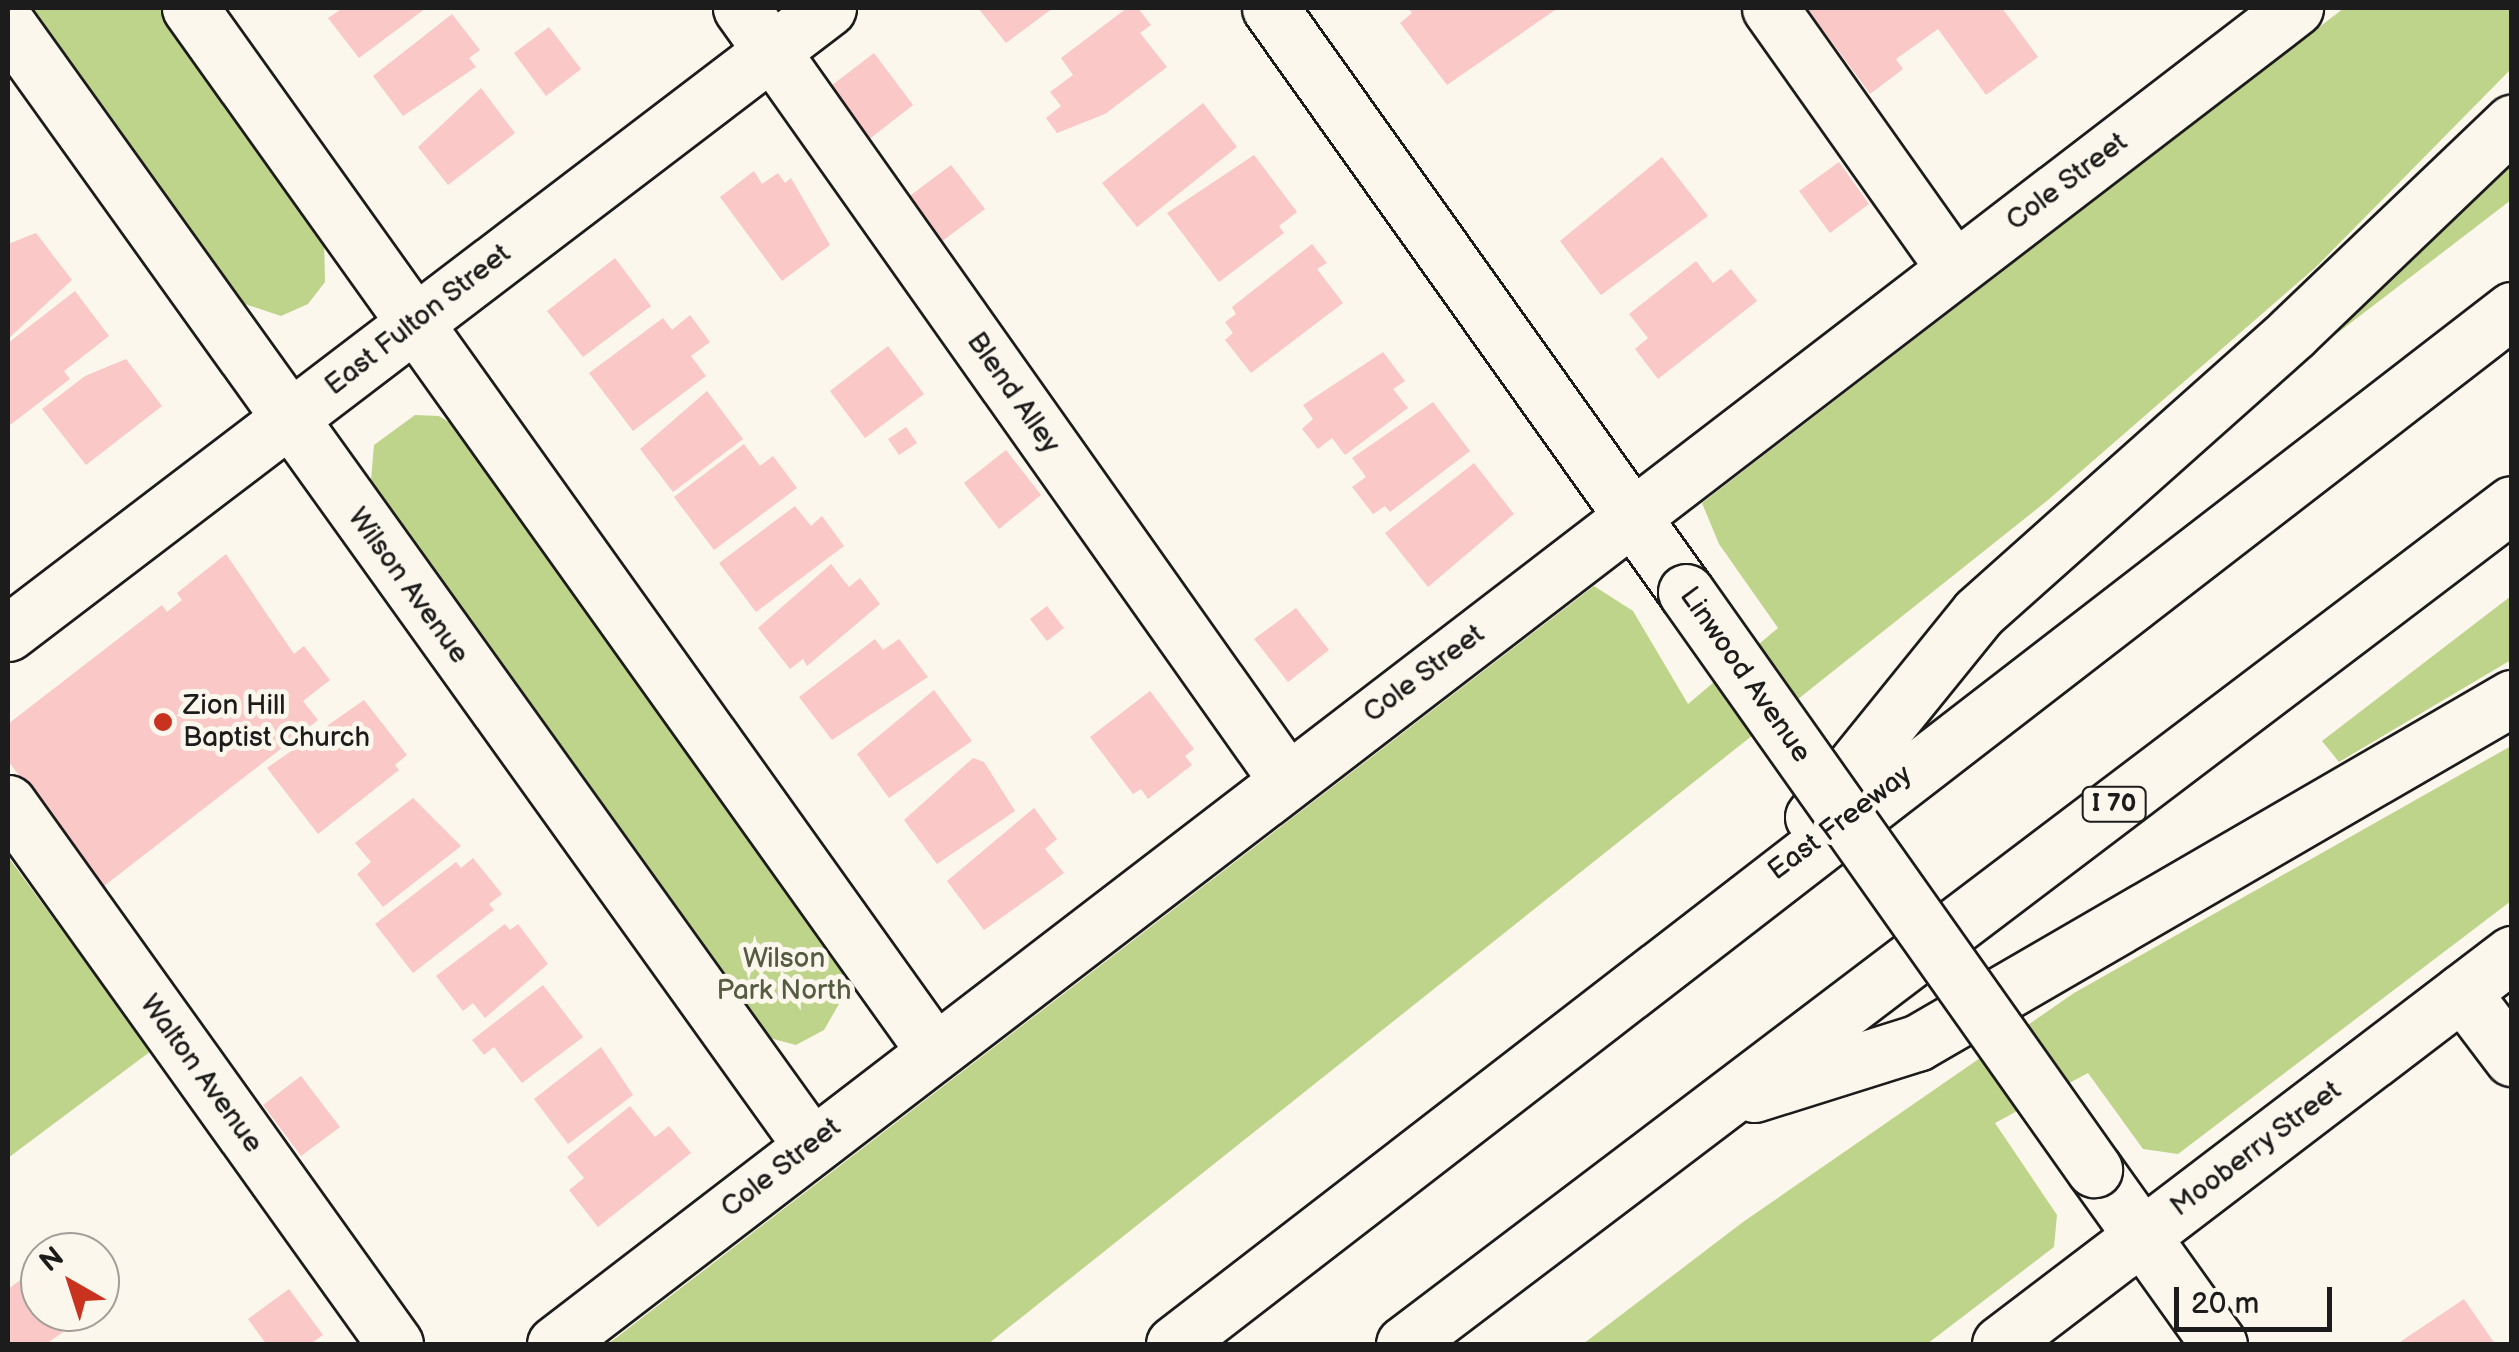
<!DOCTYPE html>
<style>
body{margin:0}
#map{position:relative;width:2519px;height:1352px;overflow:hidden;background:#fbf7ec;font-family:"Balsamiq Sans",sans-serif}
div>[style]{position:absolute}
[style*='--x']{left:calc(var(--x)*1px);top:calc(var(--y)*1px);width:calc(var(--w)*1px);rotate:calc(var(--a)*1deg)}
.green>*{inset:0;background:#bed48a}
.building>*{inset:0;background:#f9c8c7}
.roads{filter:drop-shadow(2px 0 #1c1c1c) drop-shadow(-2px 0 #1c1c1c) drop-shadow(0 2px #1c1c1c) drop-shadow(0 -2px #1c1c1c)}
.minor>*{height:55px;margin:-27.5px;padding:0 27.5px;transform-origin:27.5px;border-radius:27.5px;background:#fbf7ec}
.highway>*{height:55px;margin:-27.5px;padding:0 27.5px;transform-origin:27.5px;border-radius:27.5px;background:#fbf7ec}
.bridges{filter:drop-shadow(2px 0 #1c1c1c) drop-shadow(-2px 0 #1c1c1c) drop-shadow(0 2px #1c1c1c) drop-shadow(0 -2px #1c1c1c)}
.minor-bridge>*{height:55px;margin:-27.5px;padding:0 27.5px;transform-origin:27.5px;border-radius:27.5px;background:#fbf7ec}
.dots>*{width:28px;height:28px;translate:-50% -50%;box-sizing:border-box;border:5px solid #fbf7ec;border-radius:50%}
span{translate:-50% -50%;white-space:nowrap;text-align:center;line-height:1.15;-webkit-text-stroke:10px #fbf7ec;paint-order:stroke}
.shield-label span{padding:2px 8px;background:#fbf7ec;border:2px solid;border-radius:8px;-webkit-text-stroke-width:0}
.shield-label{font-size:25px;color:#1c1c1c;font-weight:700}
.street-label{font-size:28px;color:#1c1c1c}
.poi-label{font-size:28px;color:#1c1c1c}
.left{translate:0 -50%;text-align:left}
.park-label{font-size:28px;color:#555c42}
.frame{position:absolute;inset:0;border:10px solid #1c1c1c;pointer-events:none}
.north{position:absolute;left:20px;top:1232px;width:100px;height:100px;box-sizing:border-box;background:#fbf7ec;border:2px solid #a29f99;border-radius:50%;rotate:321deg;font-size:28px;font-weight:700;line-height:40px;text-align:center;color:#1c1c1c}
.north::after{content:'';display:block;margin:auto;width:35px;height:45px;background:#c8321e;clip-path:polygon(50% 0,100% 100%,50% 72%,0 100%)}
.scale{position:absolute;left:2174px;top:1287px;width:158px;height:45px;box-sizing:border-box;border:5px solid #1c1c1c;border-top:0;padding-left:12px;font-size:30px;line-height:35px;white-space:nowrap;color:#1c1c1c;-webkit-text-stroke:8px #fbf7ec;paint-order:stroke}
</style>
<div id="map">
<div class="green">
<i style="clip-path:polygon(21px 8px,160px 8px,324px 236px,325px 282px,308px 304px,281px 316px,230px 299px)"></i>
<i style="clip-path:polygon(2344px 8px,2511px 8px,2511px 69px,2316px 267px,2048px 500px,988px 1344px,608px 1344px,1594px 586px,1633px 611px,1688px 704px,1778px 628px,1719px 544px,1702px 503px)"></i>
<i style="clip-path:polygon(2511px 160px,2511px 200px,2318px 348px,2474px 197px)"></i>
<i style="clip-path:polygon(415px 415px,439px 416px,465px 432px,845px 960px,850px 985px,824px 1030px,796px 1045px,754px 1034px,370px 492px,374px 445px)"></i>
<i style="clip-path:polygon(2511px 596px,2511px 660px,2339px 762px,2322px 741px)"></i>
<i style="clip-path:polygon(2511px 746px,2511px 901px,2178px 1154px,2143px 1149px,2088px 1073px,1995px 1123px,2057px 1215px,2054px 1247px,1927px 1344px,1583px 1344px,1743px 1222px,2074px 993px)"></i>
<i style="clip-path:polygon(8px 857px,151px 1051px,8px 1158px)"></i>
</div>
<div class="building">
<i style="clip-path:polygon(343px 8px,426px 8px,359px 58px,328px 18px)"></i>
<i style="clip-path:polygon(978px 8px,1053px 8px,1006px 43px)"></i>
<i style="clip-path:polygon(1127px 8px,1138px 8px,1151px 25px,1140px 33px,1167px 67px,1105px 114px,1057px 133px,1046px 118px,1061px 106px,1050px 92px,1073px 75px,1061px 58px)"></i>
<i style="clip-path:polygon(1408px 8px,1553px 8px,1555px 10px,1447px 85px,1400px 23px,1412px 13px)"></i>
<i style="clip-path:polygon(1807px 8px,2002px 8px,2038px 57px,1986px 95px,1938px 29px,1896px 59px,1903px 69px,1870px 94px)"></i>
<i style="clip-path:polygon(452px 14px,480px 50px,469px 58px,476px 67px,403px 116px,373px 76px)"></i>
<i style="clip-path:polygon(549px 27px,581px 69px,546px 96px,514px 53px)"></i>
<i style="clip-path:polygon(874px 53px,913px 105px,863px 144px,823px 92px)"></i>
<i style="clip-path:polygon(481px 88px,515px 133px,448px 185px,418px 147px)"></i>
<i style="clip-path:polygon(1203px 103px,1237px 147px,1137px 227px,1102px 183px)"></i>
<i style="clip-path:polygon(1254px 155px,1297px 212px,1279px 226px,1284px 233px,1219px 282px,1167px 213px)"></i>
<i style="clip-path:polygon(1662px 157px,1708px 216px,1601px 295px,1560px 241px)"></i>
<i style="clip-path:polygon(1839px 162px,1869px 204px,1830px 233px,1799px 191px)"></i>
<i style="clip-path:polygon(951px 165px,985px 209px,941px 242px,907px 198px)"></i>
<i style="clip-path:polygon(754px 171px,762px 184px,778px 173px,785px 183px,791px 178px,830px 245px,782px 281px,720px 197px)"></i>
<i style="clip-path:polygon(36px 233px,72px 280px,8px 339px,8px 244px)"></i>
<i style="clip-path:polygon(1312px 244px,1327px 263px,1317px 269px,1343px 303px,1251px 373px,1225px 340px,1233px 333px,1225px 322px,1236px 314px,1232px 307px)"></i>
<i style="clip-path:polygon(615px 258px,651px 306px,583px 357px,547px 311px)"></i>
<i style="clip-path:polygon(1696px 261px,1713px 283px,1731px 269px,1757px 301px,1658px 379px,1635px 349px,1648px 338px,1629px 314px)"></i>
<i style="clip-path:polygon(75px 291px,109px 336px,64px 371px,70px 379px,10px 425px,8px 343px)"></i>
<i style="clip-path:polygon(690px 315px,710px 342px,691px 356px,706px 376px,633px 431px,589px 373px,663px 318px,672px 330px)"></i>
<i style="clip-path:polygon(888px 346px,924px 394px,865px 438px,830px 391px)"></i>
<i style="clip-path:polygon(1383px 352px,1405px 381px,1393px 389px,1408px 408px,1345px 455px,1332px 438px,1318px 449px,1302px 429px,1313px 419px,1303px 405px)"></i>
<i style="clip-path:polygon(126px 359px,162px 406px,86px 465px,42px 409px,85px 376px)"></i>
<i style="clip-path:polygon(707px 391px,743px 439px,673px 492px,640px 449px)"></i>
<i style="clip-path:polygon(1433px 402px,1470px 451px,1390px 512px,1385px 506px,1373px 514px,1352px 487px,1366px 477px,1352px 458px)"></i>
<i style="clip-path:polygon(906px 427px,917px 443px,899px 455px,888px 439px)"></i>
<i style="clip-path:polygon(744px 444px,760px 466px,773px 456px,797px 488px,714px 550px,674px 497px)"></i>
<i style="clip-path:polygon(1006px 450px,1041px 495px,999px 529px,964px 483px)"></i>
<i style="clip-path:polygon(1474px 463px,1514px 514px,1428px 587px,1385px 533px)"></i>
<i style="clip-path:polygon(795px 506px,811px 526px,822px 516px,844px 546px,756px 612px,719px 563px)"></i>
<i style="clip-path:polygon(226px 554px,294px 654px,304px 646px,330px 680px,303px 701px,318px 720px,104px 886px,8px 761px,8px 724px,162px 605px,167px 612px,182px 600px,177px 593px)"></i>
<i style="clip-path:polygon(831px 564px,849px 587px,860px 578px,880px 604px,807px 666px,803px 659px,790px 669px,758px 628px)"></i>
<i style="clip-path:polygon(1047px 606px,1064px 628px,1047px 641px,1030px 619px)"></i>
<i style="clip-path:polygon(1296px 608px,1329px 650px,1288px 682px,1254px 639px)"></i>
<i style="clip-path:polygon(875px 639px,883px 650px,899px 639px,928px 677px,832px 740px,799px 697px)"></i>
<i style="clip-path:polygon(934px 690px,972px 741px,889px 798px,857px 754px)"></i>
<i style="clip-path:polygon(1150px 691px,1194px 749px,1185px 756px,1192px 765px,1148px 799px,1141px 789px,1133px 794px,1090px 737px)"></i>
<i style="clip-path:polygon(364px 700px,407px 755px,395px 765px,399px 770px,318px 834px,267px 768px)"></i>
<i style="clip-path:polygon(973px 758px,984px 762px,1015px 811px,937px 864px,904px 820px)"></i>
<i style="clip-path:polygon(413px 798px,461px 846px,383px 907px,357px 874px,371px 862px,355px 843px)"></i>
<i style="clip-path:polygon(1034px 808px,1057px 839px,1045px 849px,1064px 873px,984px 930px,947px 881px)"></i>
<i style="clip-path:polygon(473px 858px,502px 894px,489px 904px,494px 910px,413px 973px,375px 924px,456px 862px,461px 868px)"></i>
<i style="clip-path:polygon(505px 924px,510px 930px,518px 924px,548px 964px,485px 1018px,473px 1003px,463px 1011px,436px 976px)"></i>
<i style="clip-path:polygon(543px 985px,583px 1037px,522px 1083px,494px 1047px,484px 1055px,472px 1040px)"></i>
<i style="clip-path:polygon(601px 1047px,633px 1095px,568px 1144px,534px 1099px)"></i>
<i style="clip-path:polygon(301px 1076px,340px 1127px,301px 1156px,263px 1105px)"></i>
<i style="clip-path:polygon(630px 1106px,655px 1137px,669px 1126px,691px 1153px,598px 1227px,569px 1190px,584px 1178px,567px 1157px)"></i>
<i style="clip-path:polygon(30px 1273px,40px 1286px,40px 1312px,86px 1316px,46px 1344px,8px 1344px,8px 1289px)"></i>
<i style="clip-path:polygon(289px 1289px,323px 1335px,310px 1344px,266px 1344px,248px 1319px)"></i>
<i style="clip-path:polygon(2464px 1299px,2495px 1344px,2397px 1344px)"></i>
</div>
<div class="roads">
<div class="minor">
<i style="--x:190;--y:8;--w:1279;--a:54.48"></i>
<i style="--x:741;--y:8;--w:944;--a:54.74"></i>
<i style="--x:1270;--y:8;--w:717;--a:54.54"></i>
<i style="--x:1770;--y:8;--w:319;--a:54.7"></i>
<i style="--x:8;--y:25;--w:1378;--a:54.36"></i>
<i style="--x:8;--y:633;--w:1031;--a:-37.31"></i>
<i style="--x:8;--y:803;--w:665;--a:54.42"></i>
<i style="--x:2462;--y:992;--w:83;--a:52.9"></i>
<i style="--x:2094;--y:1169;--w:215;--a:54.5"></i>
<i style="--x:555;--y:1344;--w:2194;--a:-37.52"></i>
<i style="--x:2000;--y:1344;--w:644;--a:-37.3"></i>
</div>
<div class="highway">
<i style="--x:1813;--y:817;--w:262;--a:-51"></i>
<i style="--x:1978;--y:613;--w:422;--a:-41.7"></i>
<i style="--x:2293;--y:332;--w:303;--a:-43.7"></i>
<i style="--x:1754;--y:1094;--w:171;--a:-17.4"></i>
<i style="--x:1917;--y:1043;--w:688;--a:-30.11"></i>
<i style="--x:1174;--y:1344;--w:1691;--a:-37.7"></i>
<i style="--x:1404;--y:1344;--w:1390;--a:-37.17"></i>
</div>
</div>
<div class="bridges">
<div class="minor-bridge">
<i style="--x:1686;--y:592;--w:707;--a:54.74"></i>
</div>
</div>
<div class="dots">
<i style="left:163px;top:722px;background:#c8321e"></i>
</div>
<div class="shield-label">
<span style="left:2114px;top:804px">I 70</span>
</div>
<div class="street-label">
<span style="left:2067px;top:182px;rotate:-37deg">Cole Street</span>
<span style="left:418px;top:320px;rotate:-38deg">East Fulton Street</span>
<span style="left:1013px;top:393px;rotate:55deg">Blend Alley</span>
<span style="left:408px;top:586px;rotate:54deg">Wilson Avenue</span>
<span style="left:1424px;top:674px;rotate:-37deg">Cole Street</span>
<span style="left:1745px;top:675px;rotate:55deg">Linwood Avenue</span>
<span style="left:1840px;top:823px;rotate:-37deg">East Freeway</span>
<span style="left:201px;top:1074px;rotate:54deg">Walton Avenue</span>
<span style="left:2256px;top:1149px;rotate:-37deg">Mooberry Street</span>
<span style="left:781px;top:1168px;rotate:-38deg">Cole Street</span>
</div>
<div class="poi-label">
<span class="left" style="left:183px;top:722px">Zion Hill<br>Baptist Church</span>
</div>
<div class="park-label">
<span style="left:784px;top:975px">Wilson<br>Park North</span>
</div>
<div class="frame"></div>
<div class="north">N</div>
<div class="scale">20 m</div>
</div>
